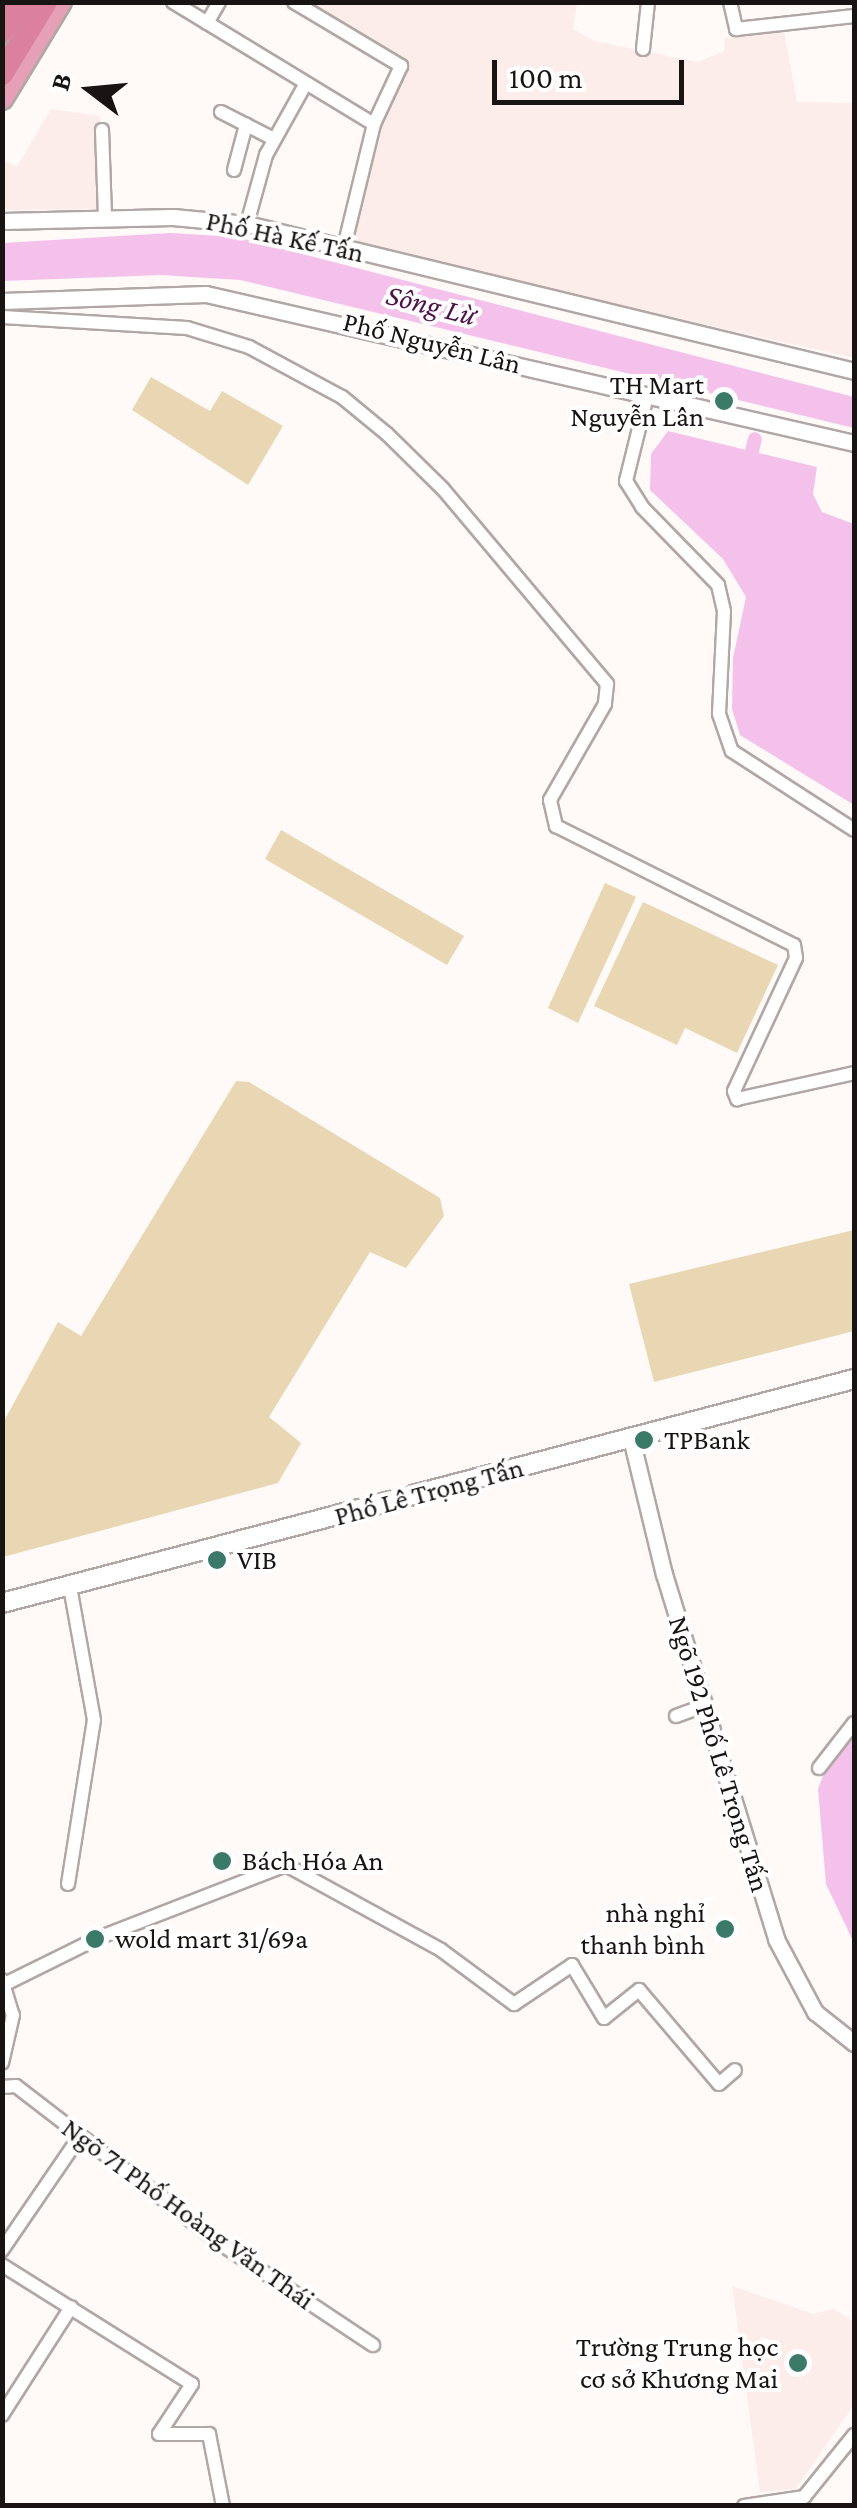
<!DOCTYPE html>
<meta charset="utf-8">
<style>
body{margin:0}
#map{position:relative;width:857px;height:2508px;overflow:hidden;background:#fff9f8;font-family:"Crimson Pro",serif}
div>[style]{position:absolute}
[style*='--x']{left:calc(var(--x)*1px);top:calc(var(--y)*1px);width:calc(var(--w)*1px);rotate:calc(var(--a)*1deg)}
.built>*{inset:0;background:#fdedea}
.green>*{inset:0;background:#e8d7b2}
.water>*{inset:0;background:#f4c1eb}
.canal>*{height:14px;margin:-7px;padding:0 7px;transform-origin:7px;border-radius:7px;background:#f4c1eb}
.roads{filter:drop-shadow(2px 0 #b1a7a5) drop-shadow(-2px 0 #b1a7a5) drop-shadow(0 2px #b1a7a5) drop-shadow(0 -2px #b1a7a5)}
.minor>*{height:12px;margin:-6px;padding:0 6px;transform-origin:6px;border-radius:6px;background:#fff}
.tertiary>*{height:15px;margin:-7.5px;padding:0 7.5px;transform-origin:7.5px;border-radius:7.5px;background:#fff}
.secondary>*{height:18px;margin:-9px;padding:0 9px;transform-origin:9px;border-radius:9px;background:#fff}
.primary>*{height:20px;margin:-10px;padding:0 10px;transform-origin:10px;border-radius:10px;background:#e5a0b8}
.trunk>*{height:22px;margin:-11px;padding:0 11px;transform-origin:11px;border-radius:11px;background:#dc80a0}
.dots>*{width:28px;height:28px;translate:-50% -50%;box-sizing:border-box;border:5px solid #fff;border-radius:50%}
span{translate:-50% -50%;white-space:nowrap;text-align:center;line-height:1.15;-webkit-text-stroke:8px #fff;paint-order:stroke}
.street-label{font-size:28px;color:#171413}
.poi-label{font-size:28px;color:#171413}
.right{translate:-100% -50%;text-align:right}
.left{translate:0 -50%;text-align:left}
.water-label{font-size:30px;color:#4d1347;font-style:italic}
.frame{position:absolute;inset:0;border:5px solid #171413;pointer-events:none}
.north{position:absolute;left:40px;top:40px;width:100px;height:100px;-webkit-text-stroke:8px #fff;paint-order:stroke;rotate:286deg;font-size:28px;font-weight:700;line-height:40px;text-align:center;color:#171413}
.north::after{content:'';display:block;margin:auto;width:35px;height:45px;background:#171413;clip-path:polygon(50% 0,100% 100%,50% 72%,0 100%)}
.scale{position:absolute;left:492px;top:60px;width:192px;height:45px;box-sizing:border-box;border:5px solid #171413;border-top:0;padding-left:12px;font-size:30px;line-height:35px;white-space:nowrap;color:#171413;-webkit-text-stroke:8px #fff;paint-order:stroke}
</style>
<div id="map">
<div class="built">
<i style="clip-path:polygon(298px 3px,577px 3px,573px 29px,594px 41px,698px 62px,724px 51px,725px 38px,784px 31px,797px 102px,854px 103px,854px 358px,353px 245px,381px 122px,407px 65px)"></i>
<i style="clip-path:polygon(51px 109px,100px 116px,101px 209px,3px 210px,2px 160px,17px 167px)"></i>
<i style="clip-path:polygon(732px 2286px,813px 2314px,834px 2309px,854px 2322px,854px 2404px,796px 2489px,760px 2492px)"></i>
</div>
<div class="green">
<i style="clip-path:polygon(151px 377px,210px 411px,222px 391px,283px 426px,248px 485px,132px 410px)"></i>
<i style="clip-path:polygon(281px 830px,464px 936px,447px 965px,265px 859px)"></i>
<i style="clip-path:polygon(605px 883px,636px 897px,578px 1023px,548px 1008px)"></i>
<i style="clip-path:polygon(643px 902px,778px 965px,737px 1053px,685px 1028px,677px 1045px,594px 1006px)"></i>
<i style="clip-path:polygon(236px 1081px,249px 1082px,440px 1198px,444px 1216px,406px 1268px,370px 1252px,269px 1417px,301px 1443px,278px 1483px,3px 1557px,3px 1423px,58px 1322px,81px 1336px)"></i>
<i style="clip-path:polygon(854px 1230px,854px 1331px,654px 1382px,629px 1284px)"></i>
</div>
<div class="water">
<i style="clip-path:polygon(170px 233px,237px 237px,854px 397px,854px 428px,240px 280px,161px 275px,3px 281px,3px 243px)"></i>
<i style="clip-path:polygon(668px 431px,817px 467px,813px 494px,822px 512px,854px 524px,854px 805px,740px 735px,732px 709px,733px 658px,746px 597px,723px 559px,650px 490px,651px 454px)"></i>
<i style="clip-path:polygon(854px 1736px,854px 1943px,826px 1884px,818px 1789px,826px 1768px)"></i>
</div>
<div class="canal">
<i style="--x:752;--y:451;--w:12;--a:-76"></i>
</div>
<div class="roads">
<div class="minor">
<i style="--x:173;--y:2;--w:235;--a:31.3"></i>
<i style="--x:294;--y:2;--w:125;--a:30.9"></i>
<i style="--x:401;--y:66;--w:64;--a:115"></i>
<i style="--x:374;--y:124;--w:127;--a:103.7"></i>
<i style="--x:730;--y:2;--w:28;--a:77"></i>
<i style="--x:736;--y:29;--w:119;--a:-6.3"></i>
<i style="--x:207;--y:23;--w:24;--a:-60"></i>
<i style="--x:643;--y:49;--w:47;--a:-83.9"></i>
<i style="--x:221;--y:112;--w:59;--a:27"></i>
<i style="--x:102;--y:130;--w:88;--a:88"></i>
<i style="--x:234;--y:170;--w:47;--a:-75.1"></i>
<i style="--x:247;--y:224;--w:72;--a:-74.6"></i>
<i style="--x:266;--y:155;--w:80;--a:-60.9"></i>
<i style="--x:2;--y:317;--w:185;--a:3.4"></i>
<i style="--x:187;--y:328;--w:65;--a:17"></i>
<i style="--x:249;--y:347;--w:106;--a:28.3"></i>
<i style="--x:342;--y:397;--w:58;--a:39.4"></i>
<i style="--x:387;--y:434;--w:78;--a:44.5"></i>
<i style="--x:443;--y:489;--w:255;--a:49.9"></i>
<i style="--x:607;--y:684;--w:20;--a:96"></i>
<i style="--x:605;--y:704;--w:111;--a:119.8"></i>
<i style="--x:550;--y:800;--w:27;--a:77"></i>
<i style="--x:556;--y:826;--w:266;--a:26.6"></i>
<i style="--x:794;--y:945;--w:13;--a:81"></i>
<i style="--x:796;--y:958;--w:147;--a:115"></i>
<i style="--x:734;--y:1091;--w:9;--a:69"></i>
<i style="--x:737;--y:1099;--w:120;--a:-12.5"></i>
<i style="--x:647;--y:396;--w:88;--a:103.9"></i>
<i style="--x:626;--y:481;--w:31;--a:58"></i>
<i style="--x:642;--y:507;--w:109;--a:45.7"></i>
<i style="--x:718;--y:585;--w:27;--a:77"></i>
<i style="--x:724;--y:611;--w:103;--a:92.8"></i>
<i style="--x:719;--y:714;--w:39;--a:71"></i>
<i style="--x:732;--y:751;--w:145;--a:32.9"></i>
<i style="--x:676;--y:1716;--w:30;--a:-20"></i>
<i style="--x:819;--y:1768;--w:57;--a:-52.1"></i>
<i style="--x:68;--y:1884;--w:166;--a:-81"></i>
<i style="--x:94;--y:1720;--w:136;--a:-100.2"></i>
<i style="--x:2;--y:1980;--w:37;--a:73"></i>
<i style="--x:13;--y:2015;--w:49;--a:102.9"></i>
<i style="--x:5;--y:1984;--w:104;--a:-26.3"></i>
<i style="--x:98;--y:1938;--w:202;--a:-21.2"></i>
<i style="--x:286;--y:1865;--w:177;--a:28.7"></i>
<i style="--x:441;--y:1950;--w:91;--a:36.5"></i>
<i style="--x:514;--y:2004;--w:70;--a:-33.9"></i>
<i style="--x:572;--y:1965;--w:62;--a:58.9"></i>
<i style="--x:604;--y:2018;--w:45;--a:-38.7"></i>
<i style="--x:639;--y:1990;--w:123;--a:49.6"></i>
<i style="--x:719;--y:2084;--w:21;--a:-41"></i>
<i style="--x:2;--y:2087;--w:14;--a:-4"></i>
<i style="--x:16;--y:2086;--w:262;--a:37.6"></i>
<i style="--x:224;--y:2246;--w:179;--a:33.6"></i>
<i style="--x:2;--y:2250;--w:138;--a:-55.6"></i>
<i style="--x:2;--y:2265;--w:224;--a:32.1"></i>
<i style="--x:192;--y:2384;--w:60;--a:123.4"></i>
<i style="--x:159;--y:2434;--w:50;--a:0"></i>
<i style="--x:209;--y:2434;--w:73;--a:79"></i>
<i style="--x:2;--y:2415;--w:128;--a:-57.4"></i>
<i style="--x:744;--y:2506;--w:61;--a:-8.5"></i>
<i style="--x:804;--y:2497;--w:80;--a:-51.1"></i>
</div>
<div class="tertiary">
<i style="--x:2;--y:221;--w:171;--a:-1.3"></i>
<i style="--x:173;--y:217;--w:74;--a:5.4"></i>
<i style="--x:247;--y:224;--w:625;--a:13.61"></i>
<i style="--x:2;--y:301;--w:204;--a:-2"></i>
<i style="--x:206;--y:294;--w:665;--a:12.95"></i>
<i style="--x:631;--y:1438;--w:140;--a:76.4"></i>
<i style="--x:664;--y:1574;--w:382;--a:72.9"></i>
<i style="--x:776;--y:1939;--w:83;--a:61.9"></i>
<i style="--x:815;--y:2012;--w:50;--a:38.5"></i>
</div>
<div class="secondary">
<i style="--x:2;--y:1603;--w:881;--a:-14.73"></i>
</div>
<div class="primary">
<i style="--x:2;--y:99;--w:114;--a:-58.7"></i>
</div>
<div class="trunk">
<i style="--x:2;--y:31;--w:35;--a:-57"></i>
<i style="--x:2;--y:74;--w:84;--a:-58.6"></i>
</div>
</div>
<div class="dots">
<i style="left:724px;top:401px;background:#3b7a68"></i>
<i style="left:644px;top:1440px;background:#3b7a68"></i>
<i style="left:217px;top:1560px;background:#3b7a68"></i>
<i style="left:222px;top:1861px;background:#3b7a68"></i>
<i style="left:725px;top:1929px;background:#3b7a68"></i>
<i style="left:95px;top:1939px;background:#3b7a68"></i>
<i style="left:798px;top:2363px;background:#3b7a68"></i>
</div>
<div class="street-label">
<span style="left:285px;top:237px;rotate:12deg">Phố Hà Kế Tấn</span>
<span style="left:432px;top:343px;rotate:14deg">Phố Nguyễn Lân</span>
<span style="left:429px;top:1492px;rotate:-15deg">Phố Lê Trọng Tấn</span>
<span style="left:719px;top:1754px;rotate:73deg">Ngõ 192 Phố Lê Trọng Tấn</span>
<span style="left:188px;top:2214px;rotate:36deg">Ngõ 71 Phố Hoàng Văn Thái</span>
</div>
<div class="poi-label">
<span class="right" style="left:704px;top:401px">TH Mart<br>Nguyễn Lân</span>
<span class="left" style="left:664px;top:1440px">TPBank</span>
<span class="left" style="left:237px;top:1560px">VIB</span>
<span class="left" style="left:242px;top:1861px">Bách Hóa An</span>
<span class="right" style="left:705px;top:1929px">nhà nghỉ<br>thanh bình</span>
<span class="left" style="left:115px;top:1939px">wold mart 31/69a</span>
<span class="right" style="left:778px;top:2363px">Trường Trung học<br>cơ sở Khương Mai</span>
</div>
<div class="water-label">
<span style="left:431px;top:305px;rotate:14deg">Sông Lừ</span>
</div>
<div class="frame"></div>
<div class="north">B</div>
<div class="scale">100 m</div>
</div>
